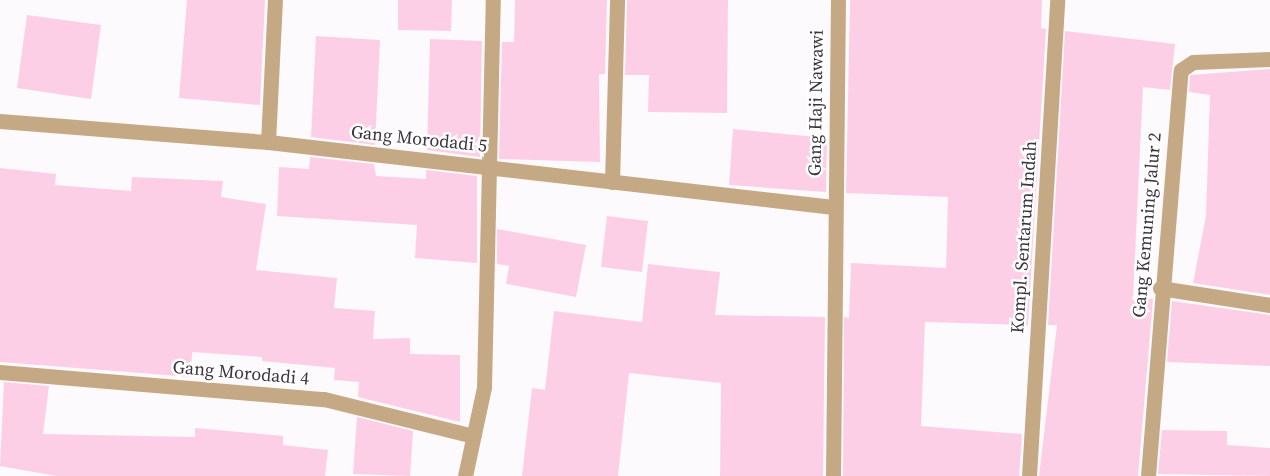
<!DOCTYPE html>
<style>
body{margin:0}
#map{position:relative;width:1270px;height:476px;overflow:hidden;background:#fdfafe;font-family:"Source Serif 4",serif}
div>[style]{position:absolute}
[style*='--x']{left:calc(var(--x)*1px);top:calc(var(--y)*1px);width:calc(var(--w)*1px);rotate:calc(var(--a)*1deg)}
.building>*{inset:0;background:#fdcfe6}
.street>*{height:15px;margin:-7.5px;padding:0 7.5px;transform-origin:7.5px;border-radius:7.5px;background:#c5a984}
span{translate:-50% -50%;white-space:nowrap;text-align:center;line-height:1.15;-webkit-text-stroke:5px #fff;paint-order:stroke}
.street-label{font-size:18px;color:#3b353e}
</style>
<div id="map">
<div class="building">
<i style="clip-path:polygon(187px 0,265px 0,260px 105px,179px 98px)"></i>
<i style="clip-path:polygon(398px 0,452px 0,451px 31px,398px 30px)"></i>
<i style="clip-path:polygon(515px 0,607px 0,605px 74px,599px 74px,600px 162px,499px 159px,502px 42px,514px 42px)"></i>
<i style="clip-path:polygon(627px 0,728px 0,727px 113px,648px 112px,649px 75px,625px 75px)"></i>
<i style="clip-path:polygon(850px 0,1042px 0,1041px 28px,1046px 29px,1028px 325px,925px 322px,924px 349px,921px 426px,1022px 434px,1019px 476px,843px 476px,844px 317px,849px 318px,851px 263px,946px 268px,948px 197px,846px 193px)"></i>
<i style="clip-path:polygon(27px 15px,101px 25px,91px 99px,17px 88px)"></i>
<i style="clip-path:polygon(1065px 31px,1175px 44px,1170px 90px,1143px 87px,1133px 298px,1153px 299px,1138px 476px,1039px 476px,1057px 325px,1048px 325px)"></i>
<i style="clip-path:polygon(316px 36px,380px 40px,375px 145px,311px 137px)"></i>
<i style="clip-path:polygon(430px 39px,482px 41px,480px 157px,427px 150px)"></i>
<i style="clip-path:polygon(1270px 69px,1270px 295px,1193px 283px,1206px 216px,1210px 95px,1189px 92px,1190px 75px)"></i>
<i style="clip-path:polygon(733px 129px,827px 138px,826px 192px,729px 185px)"></i>
<i style="clip-path:polygon(310px 157px,374px 164px,376px 176px,426px 179px,426px 170px,477px 176px,477px 263px,415px 258px,417px 225px,277px 216px,279px 167px,309px 169px)"></i>
<i style="clip-path:polygon(0 168px,56px 174px,55px 185px,131px 191px,132px 177px,223px 181px,221px 197px,266px 204px,256px 270px,337px 278px,334px 308px,375px 311px,373px 339px,410px 338px,410px 354px,460px 355px,460px 422px,358px 397px,359px 382px,334px 380px,335px 368px,262px 361px,262px 357px,192px 352px,191px 377px,0 362px)"></i>
<i style="clip-path:polygon(607px 216px,648px 221px,642px 272px,601px 267px)"></i>
<i style="clip-path:polygon(497px 229px,586px 245px,576px 297px,506px 284px,509px 266px,497px 264px)"></i>
<i style="clip-path:polygon(648px 264px,720px 272px,715px 315px,825px 317px,823px 476px,720px 476px,721px 383px,629px 373px,618px 476px,522px 476px,532px 388px,545px 390px,554px 311px,642px 322px)"></i>
<i style="clip-path:polygon(1172px 301px,1270px 315px,1270px 366px,1167px 362px)"></i>
<i style="clip-path:polygon(4px 382px,49px 386px,43px 434px,195px 437px,195px 428px,283px 436px,283px 445px,328px 450px,325px 476px,56px 476px,0 466px)"></i>
<i style="clip-path:polygon(357px 417px,413px 431px,410px 476px,353px 474px)"></i>
<i style="clip-path:polygon(1162px 430px,1227px 431px,1227px 445px,1270px 448px,1270px 476px,1158px 474px)"></i>
</div>
<div class="street">
<i style="--x:0;--y:121;--w:269;--a:4.5"></i>
<i style="--x:268;--y:142;--w:569;--a:6.56"></i>
<i style="--x:268;--y:142;--w:142;--a:-87.2"></i>
<i style="--x:612;--y:182;--w:182;--a:-88.4"></i>
<i style="--x:1160;--y:288;--w:111;--a:8.8"></i>
<i style="--x:0;--y:372;--w:325;--a:4.8"></i>
<i style="--x:324;--y:399;--w:154;--a:13.9"></i>
<i style="--x:465;--y:476;--w:91;--a:-77.9"></i>
<i style="--x:484;--y:387;--w:387;--a:-88.7"></i>
<i style="--x:833;--y:476;--w:476;--a:-89.4"></i>
<i style="--x:1029;--y:476;--w:477;--a:-86.6"></i>
<i style="--x:1148;--y:476;--w:407;--a:-85.4"></i>
<i style="--x:1181;--y:70;--w:14;--a:-34"></i>
<i style="--x:1193;--y:62;--w:77;--a:-2.2"></i>
</div>
<div class="street-label">
<span style="left:816px;top:103px;rotate:-89deg">Gang Haji Nawawi</span>
<span style="left:419px;top:139px;rotate:6deg">Gang Morodadi 5</span>
<span style="left:1147px;top:225px;rotate:-85deg">Gang Kemuning Jalur 2</span>
<span style="left:1024px;top:237px;rotate:-86deg">Kompl. Sentarum Indah</span>
<span style="left:241px;top:373px;rotate:5deg">Gang Morodadi 4</span>
</div>
</div>
